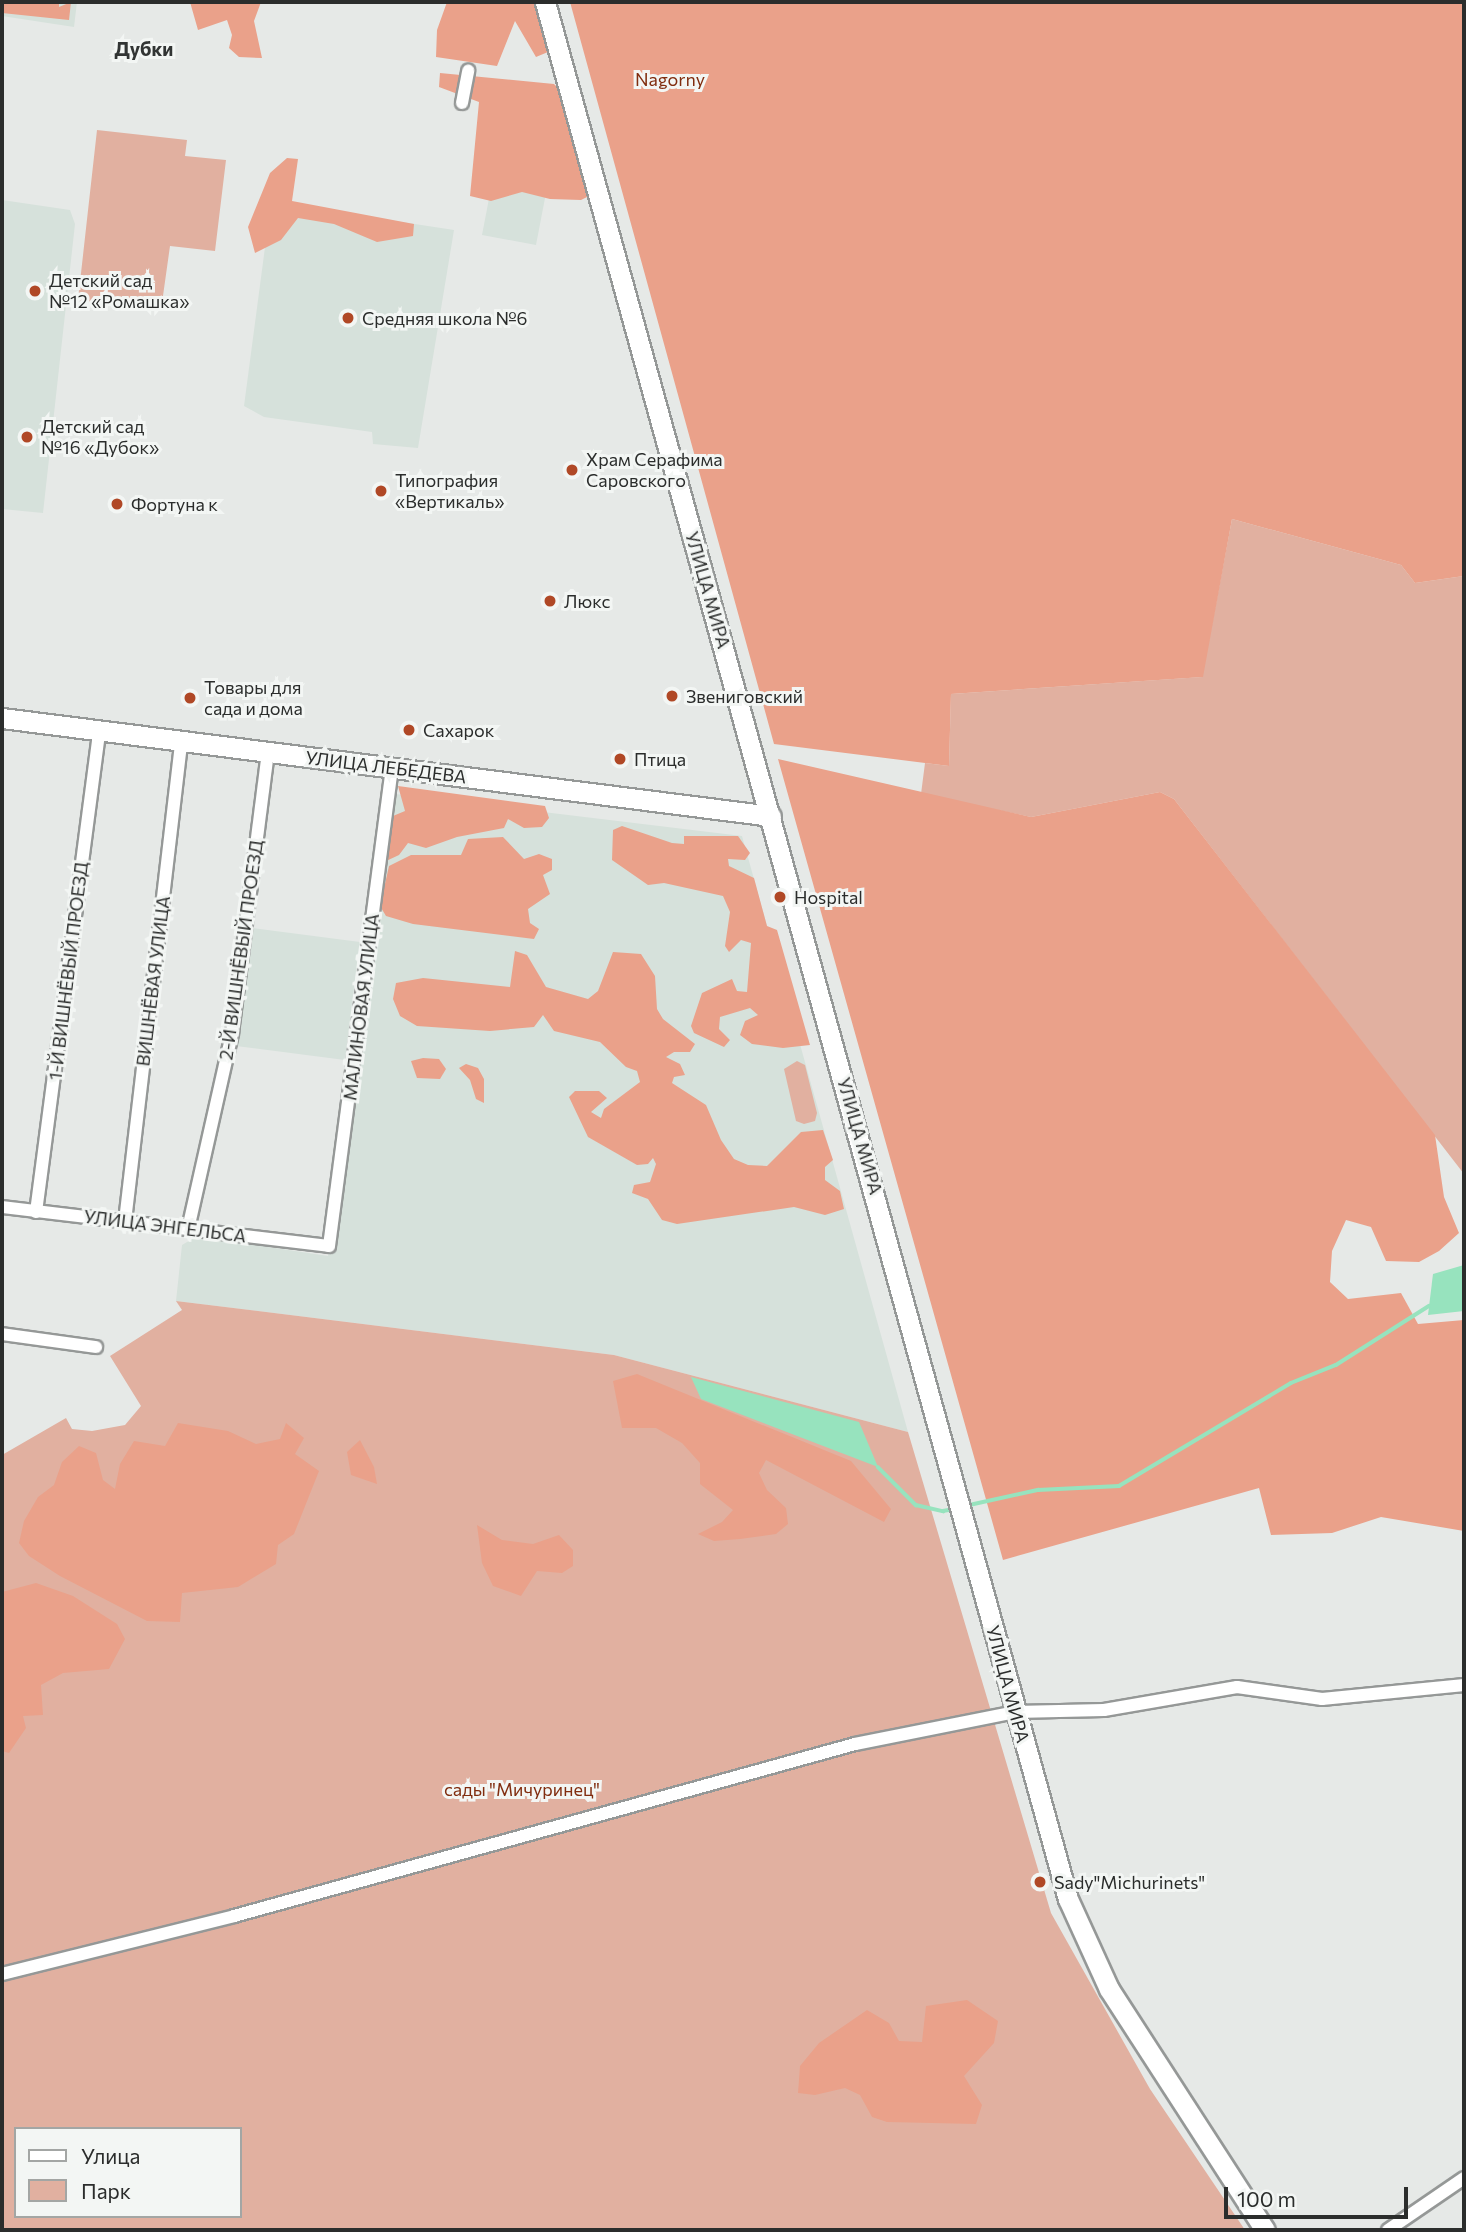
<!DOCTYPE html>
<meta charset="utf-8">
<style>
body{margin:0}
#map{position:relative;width:1466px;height:2232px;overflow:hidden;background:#e6e9e7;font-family:Commissioner,sans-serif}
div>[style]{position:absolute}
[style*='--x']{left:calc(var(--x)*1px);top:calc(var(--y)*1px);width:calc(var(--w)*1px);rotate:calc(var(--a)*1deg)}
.built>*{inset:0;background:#d6e1db}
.green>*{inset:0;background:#e1b0a0}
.forest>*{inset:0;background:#eaa18a}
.water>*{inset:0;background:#97e3be}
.stream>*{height:3.5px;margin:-1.75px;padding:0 1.75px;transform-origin:1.75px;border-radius:1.75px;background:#97e3be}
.roads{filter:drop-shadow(2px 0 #959897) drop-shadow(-2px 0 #959897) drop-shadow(0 2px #959897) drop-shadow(0 -2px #959897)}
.minor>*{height:12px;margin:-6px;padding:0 6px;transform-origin:6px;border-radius:6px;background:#fff}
.primary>*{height:19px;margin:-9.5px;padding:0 9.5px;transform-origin:9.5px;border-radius:9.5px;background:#fff}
.dots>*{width:19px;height:19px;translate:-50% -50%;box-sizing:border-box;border:4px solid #f3f6f4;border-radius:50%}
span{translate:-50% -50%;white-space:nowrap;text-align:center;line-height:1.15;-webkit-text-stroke:6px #f3f6f4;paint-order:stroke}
.park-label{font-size:18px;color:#812d0f}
.poi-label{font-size:18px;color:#2b2d2c}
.left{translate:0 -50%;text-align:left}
.street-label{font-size:18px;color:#2b2d2c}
.neighbourhood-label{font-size:19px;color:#323534;font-weight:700}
.frame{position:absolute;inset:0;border:4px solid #2b2d2c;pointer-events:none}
.legend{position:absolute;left:14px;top:2127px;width:228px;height:91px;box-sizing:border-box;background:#f3f6f4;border:2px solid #a3a6a4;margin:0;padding:9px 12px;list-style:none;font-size:21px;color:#2b2d2c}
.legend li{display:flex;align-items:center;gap:14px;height:35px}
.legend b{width:35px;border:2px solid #a3a6a4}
.scale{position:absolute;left:1224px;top:2187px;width:184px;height:32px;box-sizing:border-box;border:4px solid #2b2d2c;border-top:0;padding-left:9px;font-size:21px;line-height:24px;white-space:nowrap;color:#2b2d2c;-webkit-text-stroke:5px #f3f6f4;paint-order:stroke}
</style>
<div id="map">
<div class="built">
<i style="clip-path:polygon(2px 2px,77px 2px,74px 27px,2px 16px)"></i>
<i style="clip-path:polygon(496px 162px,550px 172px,536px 245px,482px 235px)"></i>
<i style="clip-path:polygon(2px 200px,70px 210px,75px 224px,43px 513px,2px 509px)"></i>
<i style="clip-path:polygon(271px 202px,454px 230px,418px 448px,373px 444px,372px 432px,264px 417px,244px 406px)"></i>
<i style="clip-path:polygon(395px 794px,742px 836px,908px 1432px,614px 1355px,176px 1301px,182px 1245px,197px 1236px,328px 1256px,335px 1202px,342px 1203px)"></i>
<i style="clip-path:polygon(252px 928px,360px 942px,345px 1060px,236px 1046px)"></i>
</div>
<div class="green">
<i style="clip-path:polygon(97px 130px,187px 140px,185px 156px,226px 160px,215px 251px,170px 246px,161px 310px,78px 300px)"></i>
<i style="clip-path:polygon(1232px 519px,1401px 565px,1415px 583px,1464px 576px,1464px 1174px,1174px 799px,1160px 792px,1031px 817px,921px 794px,925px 763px,949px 766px,951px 694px,1202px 677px)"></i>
<i style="clip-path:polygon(797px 1061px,805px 1065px,817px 1113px,815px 1121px,804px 1124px,796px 1121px,784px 1069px)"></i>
<i style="clip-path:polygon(evenodd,176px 1301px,614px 1355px,908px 1432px,1051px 1913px,1150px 2089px,1245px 2230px,2px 2230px,2px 1455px,66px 1418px,72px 1429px,92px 1431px,125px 1425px,141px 1406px,110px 1356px,182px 1310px,176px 1301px,16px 2129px,240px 2129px,240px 2216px,16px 2216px,16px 2129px)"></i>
</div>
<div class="forest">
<i style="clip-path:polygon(2px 2px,59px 2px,59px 7px,71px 2px,69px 20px,2px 13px)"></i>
<i style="clip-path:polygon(190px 2px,261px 2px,254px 21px,262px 58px,239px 57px,229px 48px,232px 35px,227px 20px,198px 30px)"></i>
<i style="clip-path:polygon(447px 2px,539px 2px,548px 52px,536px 57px,515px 21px,497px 66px,436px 57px,437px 30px)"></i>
<i style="clip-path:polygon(570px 2px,1464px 2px,1464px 576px,1415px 583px,1401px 565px,1232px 519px,1203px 677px,951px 694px,949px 766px,774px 744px)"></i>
<i style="clip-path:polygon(440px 73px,554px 84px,572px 102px,593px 194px,581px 200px,550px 199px,522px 192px,491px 201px,470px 196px,479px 102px,439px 87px)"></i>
<i style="clip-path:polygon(287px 158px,298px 159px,292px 201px,414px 224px,413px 236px,377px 242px,334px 224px,298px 218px,281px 240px,255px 253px,248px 227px,270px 173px)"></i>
<i style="clip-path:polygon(778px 759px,1031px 817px,1160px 792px,1174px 799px,1435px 1135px,1444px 1197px,1459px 1233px,1439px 1251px,1419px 1262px,1386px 1261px,1371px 1227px,1346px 1220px,1332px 1251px,1330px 1282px,1348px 1299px,1401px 1293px,1418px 1324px,1464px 1320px,1464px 1531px,1381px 1517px,1332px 1533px,1271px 1535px,1259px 1488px,1003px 1560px)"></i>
<i style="clip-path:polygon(398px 786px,545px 806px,549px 818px,542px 827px,524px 828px,508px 819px,504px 828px,457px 837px,426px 848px,408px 843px,399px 855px,384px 862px,393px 816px,405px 811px)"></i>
<i style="clip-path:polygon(622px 826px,672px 843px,684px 844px,684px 836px,738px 836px,750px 853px,745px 860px,728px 859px,729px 866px,754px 878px,767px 926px,777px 930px,810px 1045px,783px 1048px,752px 1044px,740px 1035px,745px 1021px,758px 1015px,750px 1008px,720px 1017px,719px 1029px,730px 1040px,724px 1047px,694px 1033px,691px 1026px,702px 993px,732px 979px,737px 991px,747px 992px,751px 943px,741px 940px,729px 952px,725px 946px,730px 912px,723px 896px,664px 883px,648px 885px,612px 860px,613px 830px)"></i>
<i style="clip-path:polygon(503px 837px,524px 859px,539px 854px,552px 859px,552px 870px,543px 875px,550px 894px,528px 909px,530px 923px,539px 929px,534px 939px,413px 924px,386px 916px,380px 906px,389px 866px,411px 855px,461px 855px,468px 839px)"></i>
<i style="clip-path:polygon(515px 951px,527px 955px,546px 987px,588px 999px,598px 991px,613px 952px,641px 954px,655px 976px,657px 1009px,663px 1019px,695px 1044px,690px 1052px,674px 1052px,666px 1057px,680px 1064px,685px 1075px,674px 1077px,672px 1083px,706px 1105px,721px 1140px,734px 1159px,748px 1165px,767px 1166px,801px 1132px,823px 1130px,833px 1160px,825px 1167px,825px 1180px,840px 1191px,844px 1209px,825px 1215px,794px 1207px,677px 1224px,662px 1220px,648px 1199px,632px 1193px,634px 1185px,650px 1182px,656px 1164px,653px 1158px,648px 1164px,637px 1165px,588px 1137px,569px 1097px,575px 1091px,599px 1091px,607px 1098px,591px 1112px,601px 1118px,604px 1109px,640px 1082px,637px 1071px,626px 1067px,600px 1042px,554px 1031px,543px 1015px,534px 1027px,490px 1031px,417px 1026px,400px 1016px,393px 999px,396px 983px,423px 978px,510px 987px)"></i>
<i style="clip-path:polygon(423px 1058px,439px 1059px,446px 1069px,440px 1079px,417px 1078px,411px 1061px)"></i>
<i style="clip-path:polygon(466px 1064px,478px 1068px,484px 1079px,484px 1103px,476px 1099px,470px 1080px,459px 1068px)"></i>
<i style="clip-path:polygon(637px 1374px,851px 1461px,891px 1509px,884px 1522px,766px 1460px,759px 1473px,767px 1490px,786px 1508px,788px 1524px,776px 1534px,740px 1539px,714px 1541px,698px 1534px,722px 1522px,733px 1510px,700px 1484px,700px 1463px,682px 1443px,656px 1428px,622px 1428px,613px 1381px)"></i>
<i style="clip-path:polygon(178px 1423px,228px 1431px,256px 1444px,280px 1439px,286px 1423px,304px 1438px,295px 1454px,319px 1471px,294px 1534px,278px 1545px,276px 1564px,238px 1587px,182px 1593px,180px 1622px,147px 1621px,60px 1576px,29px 1556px,19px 1543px,24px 1521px,38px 1497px,54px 1485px,62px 1462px,79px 1446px,96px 1453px,103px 1480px,115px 1489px,120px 1464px,134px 1441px,165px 1446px)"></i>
<i style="clip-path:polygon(360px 1440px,374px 1467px,377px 1484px,351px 1475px,347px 1452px)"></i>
<i style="clip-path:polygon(477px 1525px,502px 1540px,533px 1544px,559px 1535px,573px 1550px,573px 1566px,562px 1573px,537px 1571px,521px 1596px,493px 1586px,482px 1563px)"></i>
<i style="clip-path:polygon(36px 1583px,73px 1596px,117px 1624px,125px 1639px,109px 1669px,63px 1673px,41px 1685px,43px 1715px,23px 1716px,26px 1728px,9px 1753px,2px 1751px,2px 1592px)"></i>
<i style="clip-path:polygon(967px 2000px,998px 2021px,994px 2043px,964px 2076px,982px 2105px,976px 2124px,887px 2122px,872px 2117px,860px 2095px,845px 2088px,815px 2095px,798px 2093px,800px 2066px,819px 2043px,867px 2010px,889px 2023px,899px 2041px,922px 2042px,926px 2006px)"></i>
</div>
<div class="water">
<i style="clip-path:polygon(1464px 1265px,1464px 1311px,1428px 1315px,1433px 1274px)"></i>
<i style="clip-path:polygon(691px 1377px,859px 1422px,878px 1467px,701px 1399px)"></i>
</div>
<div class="stream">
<i style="--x:878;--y:1467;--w:54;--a:45"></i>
<i style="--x:916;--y:1505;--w:28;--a:13"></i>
<i style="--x:943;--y:1511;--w:11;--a:-10"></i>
<i style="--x:965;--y:1506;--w:75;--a:-12.4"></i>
<i style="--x:1038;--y:1490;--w:81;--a:-2.8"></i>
<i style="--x:1119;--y:1486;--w:200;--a:-30.9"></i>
<i style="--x:1291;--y:1383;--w:48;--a:-21.8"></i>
<i style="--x:1336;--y:1365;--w:110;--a:-32.4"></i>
</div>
<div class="roads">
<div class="minor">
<i style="--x:462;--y:103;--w:33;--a:-79"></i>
<i style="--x:2;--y:1207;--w:329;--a:6.8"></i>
<i style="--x:329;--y:1246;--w:482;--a:-82.5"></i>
<i style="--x:36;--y:1212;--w:485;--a:-82.5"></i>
<i style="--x:125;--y:1221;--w:483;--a:-83.3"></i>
<i style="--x:188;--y:1229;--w:201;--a:-77.3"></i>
<i style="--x:232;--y:1033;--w:283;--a:-82.7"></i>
<i style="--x:2;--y:1334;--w:95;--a:7.9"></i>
<i style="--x:2;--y:1974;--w:239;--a:-14"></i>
<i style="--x:234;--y:1916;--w:644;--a:-15.48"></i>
<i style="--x:855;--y:1744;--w:163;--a:-11.3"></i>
<i style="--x:1015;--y:1712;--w:89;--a:-1.3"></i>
<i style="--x:1104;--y:1710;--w:135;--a:-9.8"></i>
<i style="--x:1237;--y:1687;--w:86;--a:8"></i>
<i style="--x:1322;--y:1699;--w:143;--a:-5.6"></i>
<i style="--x:1388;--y:2230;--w:92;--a:-34.4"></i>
</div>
<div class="primary">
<i style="--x:545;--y:2;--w:1968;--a:74.59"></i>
<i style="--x:1068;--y:1899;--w:99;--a:65.5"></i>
<i style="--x:1109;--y:1989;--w:287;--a:57.1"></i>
<i style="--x:2;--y:718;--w:775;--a:7.26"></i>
</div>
</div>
<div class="dots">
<i style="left:35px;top:291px;background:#b04826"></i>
<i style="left:348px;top:318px;background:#b04826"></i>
<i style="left:27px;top:437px;background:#b04826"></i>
<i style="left:572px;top:470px;background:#b04826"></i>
<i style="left:381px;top:491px;background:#b04826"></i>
<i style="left:117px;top:504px;background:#b04826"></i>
<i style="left:550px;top:601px;background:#b04826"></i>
<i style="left:672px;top:696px;background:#b04826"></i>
<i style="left:190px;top:698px;background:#b04826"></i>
<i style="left:409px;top:730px;background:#b04826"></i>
<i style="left:620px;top:759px;background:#b04826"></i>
<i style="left:780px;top:897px;background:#b04826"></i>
<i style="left:1040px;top:1882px;background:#b04826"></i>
</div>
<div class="park-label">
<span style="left:670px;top:79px">Nagorny</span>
<span style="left:522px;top:1789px">сады "Мичуринец"</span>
</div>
<div class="poi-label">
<span class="left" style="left:49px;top:291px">Детский сад<br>№12 «Ромашка»</span>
<span class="left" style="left:362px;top:318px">Средняя школа №6</span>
<span class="left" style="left:41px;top:437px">Детский сад<br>№16 «Дубок»</span>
<span class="left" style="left:586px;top:470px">Храм Серафима<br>Саровского</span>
<span class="left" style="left:395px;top:491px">Типография<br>«Вертикаль»</span>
<span class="left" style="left:131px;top:504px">Фортуна к</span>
<span class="left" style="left:564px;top:601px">Люкс</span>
<span class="left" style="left:204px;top:698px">Товары для<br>сада и дома</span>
<span class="left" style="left:686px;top:696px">Звениговский</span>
<span class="left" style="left:423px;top:730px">Сахарок</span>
<span class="left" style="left:634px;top:759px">Птица</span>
<span class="left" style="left:794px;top:897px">Hospital</span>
<span class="left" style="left:1054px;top:1882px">Sady"Michurinets"</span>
</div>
<div class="street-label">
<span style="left:708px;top:590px;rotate:74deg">УЛИЦА МИРА</span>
<span style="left:386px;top:767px;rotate:7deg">УЛИЦА ЛЕБЕДЕВА</span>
<span style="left:241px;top:950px;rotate:-82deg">2-Й ВИШНЁВЫЙ ПРОЕЗД</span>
<span style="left:68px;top:971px;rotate:-83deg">1-Й ВИШНЁВЫЙ ПРОЕЗД</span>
<span style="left:153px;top:981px;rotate:-83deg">ВИШНЁВАЯ УЛИЦА</span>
<span style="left:361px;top:1007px;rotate:-83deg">МАЛИНОВАЯ УЛИЦА</span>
<span style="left:860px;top:1136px;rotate:74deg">УЛИЦА МИРА</span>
<span style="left:165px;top:1226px;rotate:7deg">УЛИЦА ЭНГЕЛЬСА</span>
<span style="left:1008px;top:1684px;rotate:75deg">УЛИЦА МИРА</span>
</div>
<div class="neighbourhood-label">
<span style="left:144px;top:49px">Дубки</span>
</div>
<div class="frame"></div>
<ul class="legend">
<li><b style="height:9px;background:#fff"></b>Улица</li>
<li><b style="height:19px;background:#e1b0a0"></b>Парк</li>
</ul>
<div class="scale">100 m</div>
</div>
